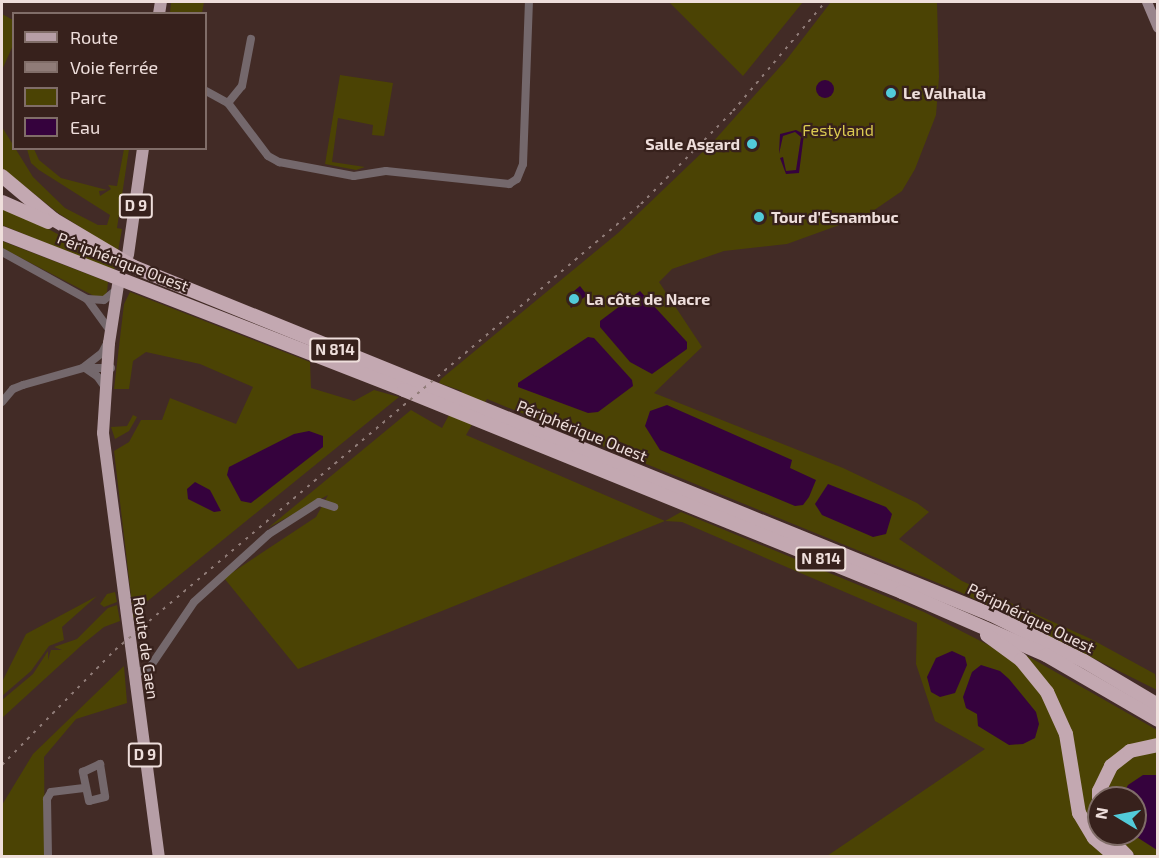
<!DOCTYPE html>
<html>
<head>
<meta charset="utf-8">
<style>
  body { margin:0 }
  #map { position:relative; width:1159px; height:858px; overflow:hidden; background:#422b26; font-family:"Exo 2",sans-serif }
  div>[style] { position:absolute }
  .green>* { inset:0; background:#4b4304 }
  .water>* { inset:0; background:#35023d }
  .round { border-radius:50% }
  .minor>* { height:8px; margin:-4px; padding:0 4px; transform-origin:4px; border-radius:4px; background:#74686c }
  .secondary>* { height:10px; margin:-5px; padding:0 5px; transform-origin:5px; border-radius:5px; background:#9a868d }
  .primary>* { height:12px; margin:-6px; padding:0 6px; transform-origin:6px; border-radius:6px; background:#b69ea6 }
  .trunk>* { height:14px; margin:-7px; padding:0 7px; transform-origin:7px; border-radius:7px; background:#c3a8b1 }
  .rail>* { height:2px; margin-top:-1px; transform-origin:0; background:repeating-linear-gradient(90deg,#907c78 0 3px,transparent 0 9px) }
  .dots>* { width:16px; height:16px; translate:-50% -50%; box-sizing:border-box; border:3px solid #37211c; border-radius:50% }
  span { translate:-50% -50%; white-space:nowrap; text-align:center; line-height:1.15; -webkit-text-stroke:4.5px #37211c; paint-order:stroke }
  .shield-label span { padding:2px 4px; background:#37211c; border:2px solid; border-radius:4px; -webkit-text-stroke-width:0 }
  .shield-label { font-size:15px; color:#eededb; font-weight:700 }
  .poi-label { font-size:16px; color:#eededb; font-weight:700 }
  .left { translate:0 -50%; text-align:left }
  .right { translate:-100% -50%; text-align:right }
  .park-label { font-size:16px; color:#dbca51 }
  .street-label { font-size:16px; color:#eededb }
  .frame { position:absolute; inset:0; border:3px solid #eededb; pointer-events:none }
  .legend { position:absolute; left:12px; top:12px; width:195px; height:138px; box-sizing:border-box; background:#37211c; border:2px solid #806d68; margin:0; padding:8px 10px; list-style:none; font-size:18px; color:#eededb }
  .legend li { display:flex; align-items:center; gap:12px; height:30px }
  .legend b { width:30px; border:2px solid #806d68 }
  .north { position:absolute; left:1087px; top:786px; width:60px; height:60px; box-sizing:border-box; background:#37211c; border:2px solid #806d68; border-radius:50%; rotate:280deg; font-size:16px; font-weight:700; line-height:24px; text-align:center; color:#eededb }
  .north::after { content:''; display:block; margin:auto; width:21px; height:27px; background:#52cbd9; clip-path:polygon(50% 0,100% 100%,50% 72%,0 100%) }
</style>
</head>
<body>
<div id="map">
  <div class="green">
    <div style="clip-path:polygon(171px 2px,204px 2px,202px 13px,170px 13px)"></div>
    <div style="clip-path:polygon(669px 2px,803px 2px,743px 76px)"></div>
    <div style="clip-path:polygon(831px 2px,937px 2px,939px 77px,936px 115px,915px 169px,902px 191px,867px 215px,787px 244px,724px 251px,672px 269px,659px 282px,702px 347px,654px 393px,843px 468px,917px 503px,929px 512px,899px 539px,962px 581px,1091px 639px,1155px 674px,1157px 690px,960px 592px,487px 399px,466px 435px,665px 521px,681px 512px,924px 612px,1002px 652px,1036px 680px,1060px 724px,1069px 795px,1108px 856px,827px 856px,985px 749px,935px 721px,916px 664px,917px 623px,682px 522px,665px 521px,298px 669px,224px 578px,316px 517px,328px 495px,268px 528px,411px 410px,442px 428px,462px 391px,439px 383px,441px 379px,618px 233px,712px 143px,787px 59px)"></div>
    <div style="clip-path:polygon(2px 14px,13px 20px,14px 43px,2px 70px)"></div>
    <div style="clip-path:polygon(340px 75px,393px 83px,384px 136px,372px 135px,373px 125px,338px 118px,332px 162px,365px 167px,356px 170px,325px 164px)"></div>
    <div style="clip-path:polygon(2px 127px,33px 177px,65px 208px,98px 225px,107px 225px,110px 215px,39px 170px,31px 163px,27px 149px,34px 149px,39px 160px,61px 178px,107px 190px,99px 191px,100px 196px,111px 189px,108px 185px,117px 186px,124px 149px,129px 149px,117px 228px,122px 229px,118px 251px,58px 213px,2px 168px)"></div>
    <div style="clip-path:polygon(2px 204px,115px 265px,114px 271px,2px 225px)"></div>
    <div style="clip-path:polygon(2px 241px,108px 282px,107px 292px,102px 299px,96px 297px,2px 248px)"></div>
    <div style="clip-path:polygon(130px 292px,310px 362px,311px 388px,354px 401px,374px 390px,399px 397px,139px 608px,134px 621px,114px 451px,129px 442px,141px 420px,162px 420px,170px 398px,236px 424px,253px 387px,200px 364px,146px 352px,133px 361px,129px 389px,114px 389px,124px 304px)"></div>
    <div style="clip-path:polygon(133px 415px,137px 417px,129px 431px,115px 439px,111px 427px,127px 426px)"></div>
    <div style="clip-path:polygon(115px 592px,117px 602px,104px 607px,100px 604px,107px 594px)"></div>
    <div style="clip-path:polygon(97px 596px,62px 627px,64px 640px,49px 646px,31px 671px,2px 696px,2px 682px,26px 634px)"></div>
    <div style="clip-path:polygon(117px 605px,120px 621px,104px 627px,83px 644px,2px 718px,2px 700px,33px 674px,48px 651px,48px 660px,51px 650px,62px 650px,54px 647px,77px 639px,108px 608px)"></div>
    <div style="clip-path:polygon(1024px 654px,1157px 730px,1157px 742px,1124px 750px,1095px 806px,1099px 834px,1107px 841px,1088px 826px,1073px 756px,1022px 657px)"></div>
    <div style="clip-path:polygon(124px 666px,127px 703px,76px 719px,44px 757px,45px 856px,2px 856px,2px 805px,33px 754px)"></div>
    <div style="clip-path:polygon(1157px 751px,1157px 856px,1136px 856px,1112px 834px,1135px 834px,1135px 798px,1103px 798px,1116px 766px,1143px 753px)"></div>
  </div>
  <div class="water">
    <div class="round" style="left:816px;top:80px;width:18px;height:18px"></div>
    <div style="clip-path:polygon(796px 130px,804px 134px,799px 173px,786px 174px,780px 158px,783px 157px,786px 171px,796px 170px,801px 137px,795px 132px,783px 136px,779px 154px,780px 134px)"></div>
    <div style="clip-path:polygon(580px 286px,587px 295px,571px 308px,567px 297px)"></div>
    <div style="clip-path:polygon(640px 291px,687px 342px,687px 349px,652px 374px,630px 362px,600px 327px,600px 321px)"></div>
    <div style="clip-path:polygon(588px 337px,594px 338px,632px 380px,633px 386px,598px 412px,588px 413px,518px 387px,518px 383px)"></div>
    <div style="clip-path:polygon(667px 405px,792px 460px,790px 468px,816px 480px,809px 497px,803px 505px,795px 506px,660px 450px,645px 426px,650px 411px)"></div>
    <div style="clip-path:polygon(309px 431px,323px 436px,323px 447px,251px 503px,241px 501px,227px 475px,229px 467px,294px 434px)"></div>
    <div style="clip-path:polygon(195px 482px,210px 490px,221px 511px,214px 512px,188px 499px,187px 489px)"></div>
    <div style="clip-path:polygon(828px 484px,886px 507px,892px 514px,886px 534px,873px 537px,822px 515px,815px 504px)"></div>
    <div style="clip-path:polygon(952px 651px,965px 657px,967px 665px,955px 693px,940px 697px,931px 692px,927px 677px,936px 658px)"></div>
    <div style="clip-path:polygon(981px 665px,1000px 671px,1009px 679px,1036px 712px,1039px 724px,1035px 738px,1023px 744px,1009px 745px,978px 726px,977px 714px,966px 708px,963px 697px,972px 672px)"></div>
    <div style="clip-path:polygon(1143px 775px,1157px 775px,1157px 850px,1132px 834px,1135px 798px,1121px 798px,1128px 785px)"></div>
  </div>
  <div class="minor">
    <div style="left:206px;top:91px;width:25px;rotate:29deg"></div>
    <div style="left:228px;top:103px;width:66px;rotate:53deg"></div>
    <div style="left:268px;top:156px;width:13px;rotate:29deg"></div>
    <div style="left:279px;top:162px;width:76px;rotate:10.6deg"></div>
    <div style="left:354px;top:176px;width:32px;rotate:-9deg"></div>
    <div style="left:386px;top:171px;width:124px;rotate:6deg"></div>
    <div style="left:509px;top:184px;width:9px;rotate:-32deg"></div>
    <div style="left:517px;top:179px;width:16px;rotate:-68deg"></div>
    <div style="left:523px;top:164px;width:162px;rotate:-87.9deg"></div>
    <div style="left:228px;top:103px;width:22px;rotate:-51deg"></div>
    <div style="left:242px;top:86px;width:48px;rotate:-79.2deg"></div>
    <div style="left:2px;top:252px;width:97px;rotate:28.9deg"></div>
    <div style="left:87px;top:299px;width:41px;rotate:54deg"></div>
    <div style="left:87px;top:299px;width:17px;rotate:3deg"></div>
    <div style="left:104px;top:300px;width:14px;rotate:-39deg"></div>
    <div style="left:84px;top:367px;width:23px;rotate:-38deg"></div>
    <div style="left:102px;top:353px;width:9px;rotate:-63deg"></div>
    <div style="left:85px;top:368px;width:14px;rotate:34deg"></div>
    <div style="left:97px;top:376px;width:14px;rotate:54deg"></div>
    <div style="left:2px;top:402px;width:17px;rotate:-50deg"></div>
    <div style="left:13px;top:389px;width:11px;rotate:-22deg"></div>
    <div style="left:23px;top:385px;width:62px;rotate:-15.8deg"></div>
    <div style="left:83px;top:368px;width:28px"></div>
    <div style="left:133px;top:675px;width:19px;rotate:-25deg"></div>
    <div style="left:150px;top:667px;width:78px;rotate:-55.9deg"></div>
    <div style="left:194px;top:602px;width:101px;rotate:-42.2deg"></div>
    <div style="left:269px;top:534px;width:59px;rotate:-32.6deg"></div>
    <div style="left:319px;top:502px;width:16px;rotate:18deg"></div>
    <div style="left:100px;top:764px;width:33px;rotate:81deg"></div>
    <div style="left:105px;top:797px;width:16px;rotate:166deg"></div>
    <div style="left:89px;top:801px;width:30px;rotate:-102deg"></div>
    <div style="left:83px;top:772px;width:19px;rotate:-25deg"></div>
    <div style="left:48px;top:856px;width:57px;rotate:-91deg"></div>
    <div style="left:47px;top:799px;width:8px;rotate:-60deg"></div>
    <div style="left:51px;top:792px;width:33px;rotate:-7deg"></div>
  </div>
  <div class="secondary">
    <div style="left:1147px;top:2px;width:28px;rotate:67deg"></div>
  </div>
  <div class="primary">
    <div style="left:159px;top:14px;width:12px;rotate:-81deg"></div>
    <div style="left:128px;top:255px;width:108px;rotate:-82deg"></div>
    <div style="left:118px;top:285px;width:59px;rotate:98.8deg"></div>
    <div style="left:109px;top:343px;width:90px;rotate:93.8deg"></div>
    <div style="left:103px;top:433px;width:427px;rotate:82.5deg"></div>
  </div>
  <div class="trunk">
    <div style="left:2px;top:176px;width:67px;rotate:40.1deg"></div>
    <div style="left:53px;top:219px;width:94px;rotate:30.7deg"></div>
    <div style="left:134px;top:267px;width:924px;rotate:22.07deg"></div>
    <div style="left:990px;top:614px;width:105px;rotate:26.6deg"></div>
    <div style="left:1084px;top:661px;width:86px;rotate:30.7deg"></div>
    <div style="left:2px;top:202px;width:50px;rotate:23.5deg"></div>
    <div style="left:2px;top:233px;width:432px;rotate:21.3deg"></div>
    <div style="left:404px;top:390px;width:537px;rotate:22.08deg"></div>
    <div style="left:902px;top:592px;width:157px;rotate:23.6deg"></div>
    <div style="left:1046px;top:655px;width:129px;rotate:30.1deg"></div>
    <div style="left:987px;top:635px;width:42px;rotate:36.3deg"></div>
    <div style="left:1021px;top:660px;width:41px;rotate:50.9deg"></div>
    <div style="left:1047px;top:692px;width:46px;rotate:65.7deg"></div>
    <div style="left:1066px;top:734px;width:80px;rotate:80.7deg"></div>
    <div style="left:1079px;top:813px;width:29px;rotate:59deg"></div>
    <div style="left:1094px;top:838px;width:28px;rotate:41deg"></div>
    <div style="left:1099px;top:818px;width:27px;rotate:-90deg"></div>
    <div style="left:1099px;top:791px;width:28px;rotate:-64deg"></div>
    <div style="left:1111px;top:766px;width:24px;rotate:-38deg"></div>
    <div style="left:1130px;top:751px;width:29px;rotate:-12deg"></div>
    <div style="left:1105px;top:834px;width:31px;rotate:45deg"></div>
  </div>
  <div class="rail">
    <div style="left:2px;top:765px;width:161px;rotate:-45.5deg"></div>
    <div style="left:115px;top:650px;width:690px;rotate:-40.29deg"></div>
    <div style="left:641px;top:204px;width:131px;rotate:-45.3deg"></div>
    <div style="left:733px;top:111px;width:143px;rotate:-49.8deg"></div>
  </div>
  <div class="dots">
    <div style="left:891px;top:93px;background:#52cbd9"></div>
    <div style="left:752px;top:144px;background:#52cbd9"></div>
    <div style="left:759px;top:217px;background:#52cbd9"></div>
    <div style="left:574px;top:299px;background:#52cbd9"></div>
  </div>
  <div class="shield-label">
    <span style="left:136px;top:206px">D 9</span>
    <span style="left:335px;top:350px">N 814</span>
    <span style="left:821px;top:559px">N 814</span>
    <span style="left:145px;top:755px">D 9</span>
  </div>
  <div class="poi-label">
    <span class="left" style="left:903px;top:93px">Le Valhalla</span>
    <span class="right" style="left:740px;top:144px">Salle Asgard</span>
    <span class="left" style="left:771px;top:217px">Tour d'Esnambuc</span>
    <span class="left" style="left:586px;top:299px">La côte de Nacre</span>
  </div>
  <div class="park-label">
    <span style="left:838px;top:130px">Festyland</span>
  </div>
  <div class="street-label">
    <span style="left:123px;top:262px;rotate:21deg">Périphérique Ouest</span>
    <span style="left:582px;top:431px;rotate:22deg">Périphérique Ouest</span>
    <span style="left:1031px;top:618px;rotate:26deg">Périphérique Ouest</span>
    <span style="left:146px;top:648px;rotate:82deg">Route de Caen</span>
  </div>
  <div class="frame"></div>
  <ul class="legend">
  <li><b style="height:8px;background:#b69ea6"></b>Route</li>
  <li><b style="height:8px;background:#907c78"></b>Voie ferrée</li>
  <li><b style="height:16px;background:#4b4304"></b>Parc</li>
  <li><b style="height:16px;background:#35023d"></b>Eau</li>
  </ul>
  <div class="north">N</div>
</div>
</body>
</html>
